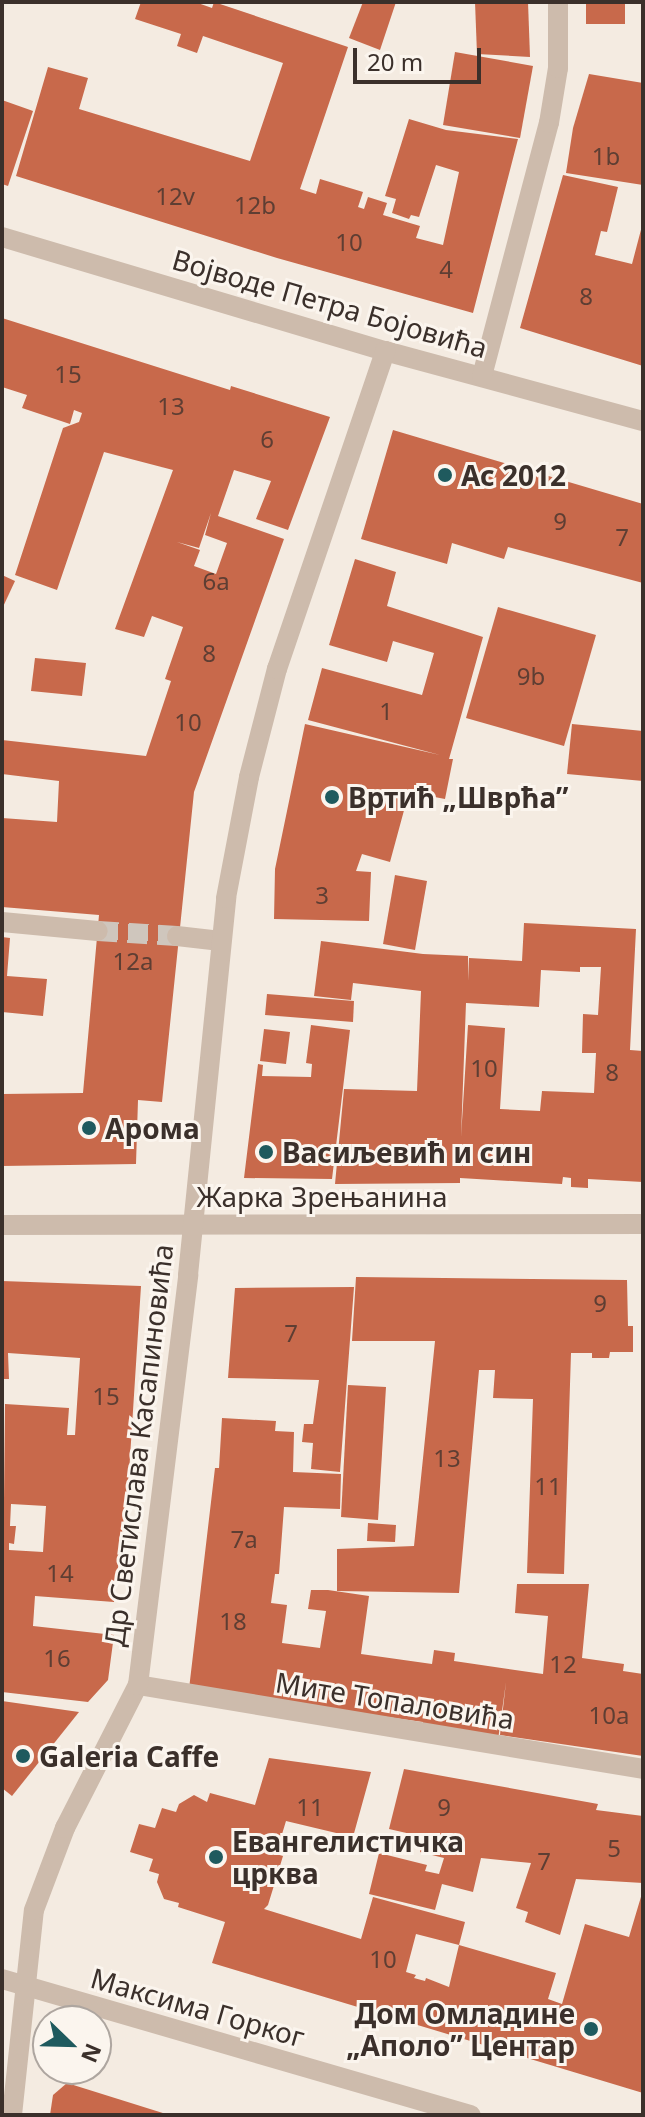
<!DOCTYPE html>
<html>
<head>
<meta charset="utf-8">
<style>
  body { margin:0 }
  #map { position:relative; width:645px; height:2117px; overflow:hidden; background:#f4ebe1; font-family:"Noto Sans",sans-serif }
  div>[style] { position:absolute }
  .building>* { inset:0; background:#c8694b }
  .minor-tunnel>* { height:20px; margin-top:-10px; transform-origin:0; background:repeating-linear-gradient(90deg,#cfc6bd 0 20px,transparent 0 30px) }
  .minor>* { height:20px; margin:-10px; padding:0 10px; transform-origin:10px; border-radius:10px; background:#cdbbac }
  .dots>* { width:22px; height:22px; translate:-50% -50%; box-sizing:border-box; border:4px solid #fbf5ee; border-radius:50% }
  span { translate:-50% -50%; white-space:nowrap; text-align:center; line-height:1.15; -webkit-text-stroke:6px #fbf5ee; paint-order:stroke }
  .number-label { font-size:24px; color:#5e3e33 }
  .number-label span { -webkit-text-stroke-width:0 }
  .street-label { font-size:28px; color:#3b302b }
  .poi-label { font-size:28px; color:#3b302b; font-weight:700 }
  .left { translate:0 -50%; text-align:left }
  .right { translate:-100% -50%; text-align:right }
  .frame { position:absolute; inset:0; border:4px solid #3b302b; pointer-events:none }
  .north { position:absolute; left:32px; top:2005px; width:80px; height:80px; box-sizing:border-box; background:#fbf5ee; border:2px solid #aea6a0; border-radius:50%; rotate:113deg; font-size:22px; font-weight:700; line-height:32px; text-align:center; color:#3b302b }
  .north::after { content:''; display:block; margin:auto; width:28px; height:36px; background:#1f5a5e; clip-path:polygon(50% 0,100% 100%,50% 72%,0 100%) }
  .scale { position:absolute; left:353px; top:48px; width:128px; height:36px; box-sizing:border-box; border:4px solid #3b302b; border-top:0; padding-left:10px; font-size:24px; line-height:28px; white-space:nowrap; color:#3b302b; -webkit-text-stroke:6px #fbf5ee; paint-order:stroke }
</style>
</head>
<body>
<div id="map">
  <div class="building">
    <div style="clip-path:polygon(141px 2px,195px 2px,212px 8px,214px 2px,348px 47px,300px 189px,316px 194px,320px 179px,363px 192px,358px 207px,364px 209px,368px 197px,387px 203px,383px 215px,420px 226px,416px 238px,443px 245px,459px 172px,436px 165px,419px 217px,411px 215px,409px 219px,392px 213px,396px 199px,385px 196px,409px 119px,446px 130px,518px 139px,473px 313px,277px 258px,16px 176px,48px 67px,88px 78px,79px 109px,250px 161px,283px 63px,203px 36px,197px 53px,177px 46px,181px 34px,135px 19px)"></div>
    <div style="clip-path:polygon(363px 2px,396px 2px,380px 50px,349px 38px)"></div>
    <div style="clip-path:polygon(475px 2px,528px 2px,530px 57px,477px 54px)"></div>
    <div style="clip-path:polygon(586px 2px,625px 2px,625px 24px,586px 24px)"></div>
    <div style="clip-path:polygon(455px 52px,533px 66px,520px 138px,443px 125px)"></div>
    <div style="clip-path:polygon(589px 74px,643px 83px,643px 185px,566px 173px,573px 128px)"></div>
    <div style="clip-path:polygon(2px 100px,33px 111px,8px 186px,2px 184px)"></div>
    <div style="clip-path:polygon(563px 175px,618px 187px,607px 232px,601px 231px,595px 255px,632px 264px,643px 222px,643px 366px,520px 328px)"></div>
    <div style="clip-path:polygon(evenodd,2px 318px,230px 390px,231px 386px,330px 417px,288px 530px,256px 519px,271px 481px,234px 470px,218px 516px,284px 539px,194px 792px,162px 1102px,138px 1100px,136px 1164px,2px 1166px,2px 1094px,83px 1093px,99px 915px,2px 907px,2px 818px,57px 822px,59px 781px,2px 774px,2px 740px,146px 756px,171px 681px,165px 679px,183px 627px,152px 616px,144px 637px,115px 629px,173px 470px,104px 452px,57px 590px,15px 575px,63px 428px,79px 422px,82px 413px,74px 410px,70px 424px,22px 408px,27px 395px,2px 387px,2px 318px,211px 513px,205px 535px,227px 543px,216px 574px,194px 566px,200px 550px,177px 542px,199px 548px,211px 513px)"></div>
    <div style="clip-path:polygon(393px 430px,643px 504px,643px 583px,508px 547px,504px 559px,452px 543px,447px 564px,361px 539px)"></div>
    <div style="clip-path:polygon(355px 559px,396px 572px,387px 606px,483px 637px,449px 759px,453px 759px,445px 799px,409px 792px,390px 862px,362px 854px,356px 871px,371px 872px,369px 921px,274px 919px,275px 869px,305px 724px,440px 755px,308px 720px,322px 668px,422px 695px,434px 653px,393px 641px,387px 662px,329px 645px)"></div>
    <div style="clip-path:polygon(2px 575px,15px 581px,2px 609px)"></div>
    <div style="clip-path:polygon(498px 607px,596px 635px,564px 746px,466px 718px)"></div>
    <div style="clip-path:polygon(35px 658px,86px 663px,82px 696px,31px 691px)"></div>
    <div style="clip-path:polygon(572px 724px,643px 731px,643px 781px,567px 774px)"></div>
    <div style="clip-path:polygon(395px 875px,427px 881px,415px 950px,383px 944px)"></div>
    <div style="clip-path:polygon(evenodd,524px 923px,636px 929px,630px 1050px,643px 1051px,643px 1182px,588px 1179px,588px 1188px,571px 1187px,571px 1178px,563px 1177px,562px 1184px,460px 1178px,460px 1183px,335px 1184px,344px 1089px,417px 1091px,421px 991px,353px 983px,351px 1000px,314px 996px,321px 941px,423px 954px,468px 956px,468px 981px,469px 958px,522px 961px,524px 923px,580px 967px,601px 967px,598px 1015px,583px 1014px,582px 1053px,596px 1053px,594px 1093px,542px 1091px,540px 1111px,500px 1109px,505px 1028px,468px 1025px,461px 1137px,466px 1003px,539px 1007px,541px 970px,580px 972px,580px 967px)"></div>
    <div style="clip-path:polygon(2px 937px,10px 938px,7px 976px,47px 979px,43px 1016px,2px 1012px)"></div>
    <div style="clip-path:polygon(267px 994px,354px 1001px,353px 1022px,265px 1015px)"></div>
    <div style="clip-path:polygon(311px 1025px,350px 1030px,332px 1179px,244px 1178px,258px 1064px,263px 1065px,262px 1076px,311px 1077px,312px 1064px,306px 1063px)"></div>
    <div style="clip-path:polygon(264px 1029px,290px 1032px,286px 1064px,260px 1061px)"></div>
    <div style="clip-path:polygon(356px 1277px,627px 1280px,628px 1326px,633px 1326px,633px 1352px,610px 1352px,609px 1358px,592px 1358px,592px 1353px,571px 1353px,564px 1574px,527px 1573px,533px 1399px,493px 1398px,495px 1370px,479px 1370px,459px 1593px,337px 1591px,337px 1549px,414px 1546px,435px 1341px,352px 1341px)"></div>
    <div style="clip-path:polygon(evenodd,2px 1281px,141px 1286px,129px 1473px,114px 1602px,35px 1596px,33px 1626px,114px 1635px,108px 1680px,88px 1702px,2px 1692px,5px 1404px,69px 1408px,67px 1435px,75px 1435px,80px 1358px,8px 1353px,9px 1379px,2px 1379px,2px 1281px,11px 1504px,46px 1506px,43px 1552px,9px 1550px,9px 1543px,14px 1544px,16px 1526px,10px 1526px,11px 1504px)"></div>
    <div style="clip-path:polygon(354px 1287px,340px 1472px,311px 1469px,313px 1443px,302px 1442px,304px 1424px,313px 1424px,319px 1380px,228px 1378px,235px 1288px)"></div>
    <div style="clip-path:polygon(348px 1385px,386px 1387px,378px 1520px,341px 1517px)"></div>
    <div style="clip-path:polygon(222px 1418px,276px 1421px,275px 1431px,294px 1432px,293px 1472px,341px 1474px,340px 1509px,284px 1507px,279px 1574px,275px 1574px,271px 1603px,287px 1605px,282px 1643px,320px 1648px,326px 1611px,308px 1609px,311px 1590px,328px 1590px,369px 1596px,361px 1654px,432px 1664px,434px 1650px,455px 1653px,454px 1661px,543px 1674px,548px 1616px,515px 1613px,517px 1584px,589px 1584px,582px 1658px,624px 1664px,623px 1671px,643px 1674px,643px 1756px,500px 1735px,506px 1682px,498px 1740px,422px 1728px,423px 1722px,189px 1689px,215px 1468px,219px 1468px)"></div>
    <div style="clip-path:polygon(368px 1523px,396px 1525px,395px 1542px,367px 1541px)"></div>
    <div style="clip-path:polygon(2px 1701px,79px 1712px,12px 1796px,2px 1788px)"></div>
    <div style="clip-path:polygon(269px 1758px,371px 1772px,353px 1837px,286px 1821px,276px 1854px,283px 1856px,268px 1905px,264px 1909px,361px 1939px,373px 1897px,465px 1922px,459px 1945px,416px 1934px,406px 1972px,416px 1975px,414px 1978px,425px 1981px,426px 1978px,449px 1987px,459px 1945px,556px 1973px,548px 1999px,562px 2004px,585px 1924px,629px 1937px,643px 1890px,643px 2093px,212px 1963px,225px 1922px,178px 1907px,179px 1903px,164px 1899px,157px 1882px,159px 1874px,149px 1871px,153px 1859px,130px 1852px,139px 1824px,155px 1828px,162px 1808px,176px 1812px,179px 1804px,194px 1795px,207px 1802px,210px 1793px,255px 1805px)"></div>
    <div style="clip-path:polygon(404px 1769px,598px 1804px,596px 1810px,643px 1816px,643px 1883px,576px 1879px,560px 1935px,525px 1922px,528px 1912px,516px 1908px,531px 1863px,481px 1858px,473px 1892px,442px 1884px,435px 1910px,369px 1894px,379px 1853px,427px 1865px,425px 1871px,439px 1874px,444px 1858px,420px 1852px,424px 1837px,389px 1829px)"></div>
    <div style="clip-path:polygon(67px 2083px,166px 2114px,166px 2115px,50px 2115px,53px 2095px)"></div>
  </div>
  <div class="minor-tunnel">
    <div style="left:98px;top:931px;width:79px;rotate:3.6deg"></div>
  </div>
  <div class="minor">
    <div style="left:2px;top:237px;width:400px;rotate:16.6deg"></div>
    <div style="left:385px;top:351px;width:267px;rotate:15.2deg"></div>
    <div style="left:482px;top:376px;width:262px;rotate:-75.2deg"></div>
    <div style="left:549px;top:123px;width:56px;rotate:-80.7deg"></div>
    <div style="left:558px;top:68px;width:66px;rotate:-90deg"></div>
    <div style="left:2px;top:922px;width:96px;rotate:5.4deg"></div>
    <div style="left:177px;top:936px;width:44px;rotate:6.5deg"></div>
    <div style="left:2px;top:1225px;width:641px;rotate:-0.09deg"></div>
    <div style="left:138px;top:1685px;width:512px;rotate:9.44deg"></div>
    <div style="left:2px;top:1979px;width:488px;rotate:16.2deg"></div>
    <div style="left:12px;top:2115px;width:206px;rotate:-83.9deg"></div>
    <div style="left:34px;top:1910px;width:88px;rotate:-69.3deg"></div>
    <div style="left:65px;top:1828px;width:161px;rotate:-63deg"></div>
    <div style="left:138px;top:1685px;width:413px;rotate:-83deg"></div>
    <div style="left:188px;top:1275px;width:379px;rotate:-84.2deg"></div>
    <div style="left:226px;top:898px;width:123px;rotate:-79.2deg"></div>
    <div style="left:249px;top:777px;width:112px;rotate:-75.5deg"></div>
    <div style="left:277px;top:669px;width:336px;rotate:-71.2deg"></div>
  </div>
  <div class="dots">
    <div style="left:445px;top:475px;background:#1f5a5e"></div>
    <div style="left:332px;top:797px;background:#1f5a5e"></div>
    <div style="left:89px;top:1128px;background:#1f5a5e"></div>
    <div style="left:266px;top:1152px;background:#1f5a5e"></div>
    <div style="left:23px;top:1756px;background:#1f5a5e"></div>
    <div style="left:216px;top:1857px;background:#1f5a5e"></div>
    <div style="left:591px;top:2029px;background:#1f5a5e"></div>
  </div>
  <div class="number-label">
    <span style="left:606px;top:156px">1b</span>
    <span style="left:175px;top:196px">12v</span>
    <span style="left:255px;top:205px">12b</span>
    <span style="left:349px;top:242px">10</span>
    <span style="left:446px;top:269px">4</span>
    <span style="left:586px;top:296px">8</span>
    <span style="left:68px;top:374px">15</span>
    <span style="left:171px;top:406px">13</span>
    <span style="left:267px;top:439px">6</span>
    <span style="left:560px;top:521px">9</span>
    <span style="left:622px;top:537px">7</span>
    <span style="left:216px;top:581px">6a</span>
    <span style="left:209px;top:653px">8</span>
    <span style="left:531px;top:676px">9b</span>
    <span style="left:386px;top:711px">1</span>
    <span style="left:188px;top:722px">10</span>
    <span style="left:322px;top:895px">3</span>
    <span style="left:133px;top:961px">12a</span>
    <span style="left:484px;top:1068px">10</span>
    <span style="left:612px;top:1072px">8</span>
    <span style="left:600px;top:1303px">9</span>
    <span style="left:291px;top:1333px">7</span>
    <span style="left:106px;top:1396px">15</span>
    <span style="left:447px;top:1458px">13</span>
    <span style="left:548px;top:1486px">11</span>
    <span style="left:244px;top:1539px">7a</span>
    <span style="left:60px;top:1573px">14</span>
    <span style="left:233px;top:1621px">18</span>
    <span style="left:57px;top:1658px">16</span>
    <span style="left:563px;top:1664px">12</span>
    <span style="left:609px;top:1715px">10a</span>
    <span style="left:310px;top:1807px">11</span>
    <span style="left:444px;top:1807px">9</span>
    <span style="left:614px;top:1848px">5</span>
    <span style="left:544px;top:1861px">7</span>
    <span style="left:383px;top:1959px">10</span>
  </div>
  <div class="street-label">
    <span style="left:330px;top:303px;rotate:16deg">Војводе Петра Бојовића</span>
    <span style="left:322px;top:1196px">Жарка Зрењанина</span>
    <span style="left:138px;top:1445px;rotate:-83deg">Др Светислава Касапиновића</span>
    <span style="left:395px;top:1700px;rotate:9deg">Мите Топаловића</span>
    <span style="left:198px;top:2007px;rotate:16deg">Максима Горког</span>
  </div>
  <div class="poi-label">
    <span class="left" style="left:461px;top:475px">Ас 2012</span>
    <span class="left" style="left:348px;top:797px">Вртић „Шврћа”</span>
    <span class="left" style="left:105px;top:1128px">Арома</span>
    <span class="left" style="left:282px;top:1152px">Васиљевић и син</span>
    <span class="left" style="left:39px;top:1756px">Galeria Caffe</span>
    <span class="left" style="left:232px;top:1857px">Евангелистичка<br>црква</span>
    <span class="right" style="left:575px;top:2029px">Дом Омладине<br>„Аполо” Центар</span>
  </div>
  <div class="frame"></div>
  <div class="north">N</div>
  <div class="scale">20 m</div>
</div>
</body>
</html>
